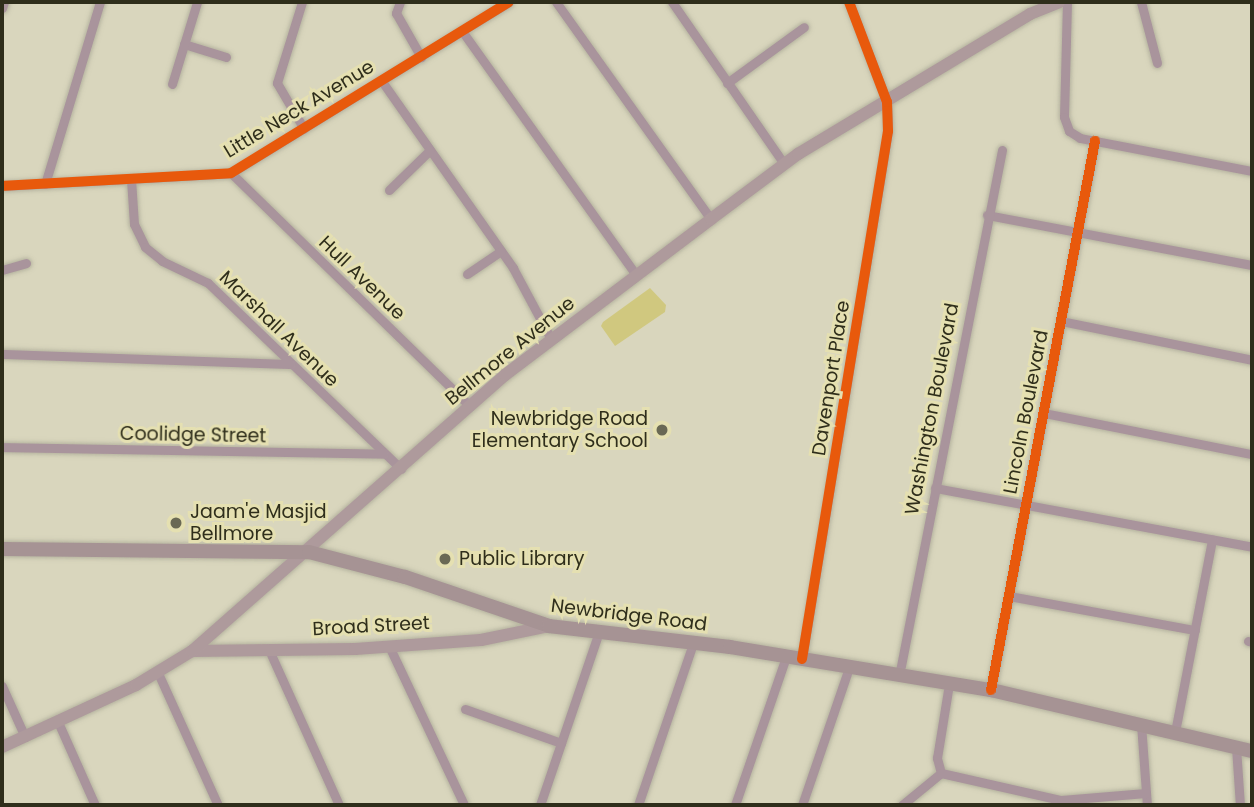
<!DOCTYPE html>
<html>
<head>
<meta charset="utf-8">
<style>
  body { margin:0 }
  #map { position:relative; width:1254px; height:807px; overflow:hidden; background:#d9d6bd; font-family:Poppins,sans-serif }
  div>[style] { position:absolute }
  .green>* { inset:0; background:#d0c87f }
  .roads { filter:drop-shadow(0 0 2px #b5b39f) drop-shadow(0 0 2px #b5b39f) }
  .street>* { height:9px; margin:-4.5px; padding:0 4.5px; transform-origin:4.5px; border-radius:4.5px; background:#a9949c }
  .secondary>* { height:12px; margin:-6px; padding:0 6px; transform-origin:6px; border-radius:6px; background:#ae9a9c }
  .primary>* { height:14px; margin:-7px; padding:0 7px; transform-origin:7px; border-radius:7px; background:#a69394 }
  .cycleway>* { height:10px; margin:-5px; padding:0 5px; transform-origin:5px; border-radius:5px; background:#e8590c }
  .dots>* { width:19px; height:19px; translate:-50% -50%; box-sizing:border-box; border:4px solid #e5e0b1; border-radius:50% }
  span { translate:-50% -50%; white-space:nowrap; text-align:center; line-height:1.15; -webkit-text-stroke:6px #e5e0b1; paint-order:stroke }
  .street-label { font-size:19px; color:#2f2e1b }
  .poi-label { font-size:19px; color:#2f2e1b }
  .right { translate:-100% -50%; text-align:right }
  .left { translate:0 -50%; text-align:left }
  .frame { position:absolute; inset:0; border:4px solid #2f2e1b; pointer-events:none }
</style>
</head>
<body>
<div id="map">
  <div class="green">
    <div style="clip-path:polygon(650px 288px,666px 305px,665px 312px,615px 346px,601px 326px,603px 322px)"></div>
  </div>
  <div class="roads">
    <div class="street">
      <div style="left:302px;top:2px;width:85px;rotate:107.2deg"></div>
      <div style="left:277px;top:83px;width:53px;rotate:59.6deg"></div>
      <div style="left:400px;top:2px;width:12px;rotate:110deg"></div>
      <div style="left:396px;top:13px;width:51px;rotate:60.4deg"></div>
      <div style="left:556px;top:2px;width:267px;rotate:54.5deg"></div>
      <div style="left:672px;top:2px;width:197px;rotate:55.3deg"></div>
      <div style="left:1067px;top:2px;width:115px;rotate:91.5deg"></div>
      <div style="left:1064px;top:117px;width:15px;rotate:70deg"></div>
      <div style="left:1069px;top:131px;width:13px;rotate:32deg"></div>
      <div style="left:1080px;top:138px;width:175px;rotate:10.9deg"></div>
      <div style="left:1141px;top:2px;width:63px;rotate:75.3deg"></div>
      <div style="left:2px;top:8px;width:6px;rotate:-72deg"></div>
      <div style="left:462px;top:31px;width:300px;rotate:54.5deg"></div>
      <div style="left:184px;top:44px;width:44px;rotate:17.2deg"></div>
      <div style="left:381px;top:80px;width:230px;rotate:54.9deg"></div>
      <div style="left:513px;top:268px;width:81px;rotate:61.8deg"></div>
      <div style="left:727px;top:83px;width:95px;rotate:-36deg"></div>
      <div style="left:172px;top:84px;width:86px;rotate:-73deg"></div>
      <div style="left:231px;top:173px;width:334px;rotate:44.3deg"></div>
      <div style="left:131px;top:179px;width:45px;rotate:86.2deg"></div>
      <div style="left:134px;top:224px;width:25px;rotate:64deg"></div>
      <div style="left:145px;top:247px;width:22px;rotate:39deg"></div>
      <div style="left:162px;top:261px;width:51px;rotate:25.6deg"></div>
      <div style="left:208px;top:283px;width:268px;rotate:43.9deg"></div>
      <div style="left:45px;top:184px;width:190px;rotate:-73.2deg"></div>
      <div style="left:2px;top:186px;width:229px;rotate:-3.2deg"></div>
      <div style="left:231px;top:173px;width:326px;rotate:-31.6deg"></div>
      <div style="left:389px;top:190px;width:57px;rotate:-44.3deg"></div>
      <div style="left:987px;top:215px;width:270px;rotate:10.7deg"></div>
      <div style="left:2px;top:270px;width:25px;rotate:-16deg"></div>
      <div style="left:467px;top:274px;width:41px;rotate:-34.1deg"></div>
      <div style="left:1061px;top:321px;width:195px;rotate:11.5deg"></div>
      <div style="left:2px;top:354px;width:289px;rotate:2deg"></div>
      <div style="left:1044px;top:413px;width:212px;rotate:11.2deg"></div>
      <div style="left:2px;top:447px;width:382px;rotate:1deg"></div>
      <div style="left:935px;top:488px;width:322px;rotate:10.5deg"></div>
      <div style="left:1009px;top:596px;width:189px;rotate:10.4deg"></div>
      <div style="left:1248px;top:641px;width:4px;rotate:14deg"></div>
      <div style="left:389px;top:646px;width:176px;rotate:64.7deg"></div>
      <div style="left:269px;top:650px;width:170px;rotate:65.7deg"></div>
      <div style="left:802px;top:659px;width:535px;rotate:-80.75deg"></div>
      <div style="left:888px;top:131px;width:29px;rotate:-92deg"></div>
      <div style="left:887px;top:102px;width:107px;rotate:-110.8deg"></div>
      <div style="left:158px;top:673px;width:145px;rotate:65.6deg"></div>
      <div style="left:899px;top:676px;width:536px;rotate:-78.92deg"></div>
      <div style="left:2px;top:686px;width:56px;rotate:65.7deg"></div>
      <div style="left:991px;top:690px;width:559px;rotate:-79.27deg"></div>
      <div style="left:465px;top:709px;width:102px;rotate:19.5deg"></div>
      <div style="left:58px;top:722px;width:91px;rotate:66deg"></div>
      <div style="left:1141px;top:724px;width:81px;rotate:85.8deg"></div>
      <div style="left:1175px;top:732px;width:196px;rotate:-79.1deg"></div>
      <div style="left:1236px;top:747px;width:58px;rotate:86.1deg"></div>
      <div style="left:941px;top:773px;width:16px;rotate:-105deg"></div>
      <div style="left:937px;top:758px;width:75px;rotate:-80.8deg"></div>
      <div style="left:540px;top:805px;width:183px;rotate:-71.2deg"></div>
      <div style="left:638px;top:805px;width:171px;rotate:-71.2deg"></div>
      <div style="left:735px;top:805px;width:157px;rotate:-71deg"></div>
      <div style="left:802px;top:805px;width:145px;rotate:-71.1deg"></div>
      <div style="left:902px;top:805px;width:50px;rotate:-39.4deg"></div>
      <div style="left:941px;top:773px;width:123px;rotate:12.7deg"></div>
      <div style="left:1061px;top:800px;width:85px;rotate:-4.7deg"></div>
    </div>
    <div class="secondary">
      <div style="left:192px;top:651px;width:163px;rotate:-0.7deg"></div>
      <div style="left:355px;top:649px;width:126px;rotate:-4.1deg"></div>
      <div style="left:481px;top:640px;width:69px;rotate:-11.6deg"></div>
      <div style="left:2px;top:747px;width:148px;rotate:-24.8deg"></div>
      <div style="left:136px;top:685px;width:66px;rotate:-31.3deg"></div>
      <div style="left:192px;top:651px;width:417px;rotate:-41.4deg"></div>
      <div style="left:505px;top:375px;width:258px;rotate:-37.1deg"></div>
      <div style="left:711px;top:219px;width:109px;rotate:-36.8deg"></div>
      <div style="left:798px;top:154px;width:271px;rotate:-31.1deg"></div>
      <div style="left:1030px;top:14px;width:31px;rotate:-22deg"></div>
    </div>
    <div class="primary">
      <div style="left:2px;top:549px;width:307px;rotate:0.6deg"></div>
      <div style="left:309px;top:552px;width:99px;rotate:14.6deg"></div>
      <div style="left:405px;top:577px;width:152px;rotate:18.8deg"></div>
      <div style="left:549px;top:626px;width:182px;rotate:6.6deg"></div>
      <div style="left:730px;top:647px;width:265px;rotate:9.4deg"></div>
      <div style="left:991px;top:690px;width:268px;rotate:13.2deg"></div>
    </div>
  </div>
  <div class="cycleway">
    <div style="left:2px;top:186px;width:229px;rotate:-3.2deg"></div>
    <div style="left:231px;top:173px;width:326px;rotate:-31.6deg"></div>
    <div style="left:802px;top:659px;width:535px;rotate:-80.75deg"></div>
    <div style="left:888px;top:131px;width:29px;rotate:-92deg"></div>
    <div style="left:887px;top:102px;width:107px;rotate:-110.8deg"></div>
    <div style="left:991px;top:690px;width:559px;rotate:-79.27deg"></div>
  </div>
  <div class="dots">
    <div style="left:662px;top:430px;background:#6a6954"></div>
    <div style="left:176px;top:523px;background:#6a6954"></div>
    <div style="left:445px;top:559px;background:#6a6954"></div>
  </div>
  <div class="street-label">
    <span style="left:299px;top:109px;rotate:-31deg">Little Neck Avenue</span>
    <span style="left:362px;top:278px;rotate:44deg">Hull Avenue</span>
    <span style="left:279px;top:329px;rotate:44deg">Marshall Avenue</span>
    <span style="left:510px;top:351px;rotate:-39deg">Bellmore Avenue</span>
    <span style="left:831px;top:378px;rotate:-81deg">Davenport Place</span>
    <span style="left:932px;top:409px;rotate:-79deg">Washington Boulevard</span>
    <span style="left:1026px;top:412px;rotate:-79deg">Lincoln Boulevard</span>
    <span style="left:193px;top:435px;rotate:1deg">Coolidge Street</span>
    <span style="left:629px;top:615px;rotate:7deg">Newbridge Road</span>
    <span style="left:371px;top:626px;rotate:-3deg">Broad Street</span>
  </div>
  <div class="poi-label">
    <span class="right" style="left:648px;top:430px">Newbridge Road<br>Elementary School</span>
    <span class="left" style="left:190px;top:523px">Jaam'e Masjid<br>Bellmore</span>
    <span class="left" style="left:459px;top:559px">Public Library</span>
  </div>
  <div class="frame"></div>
</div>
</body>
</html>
